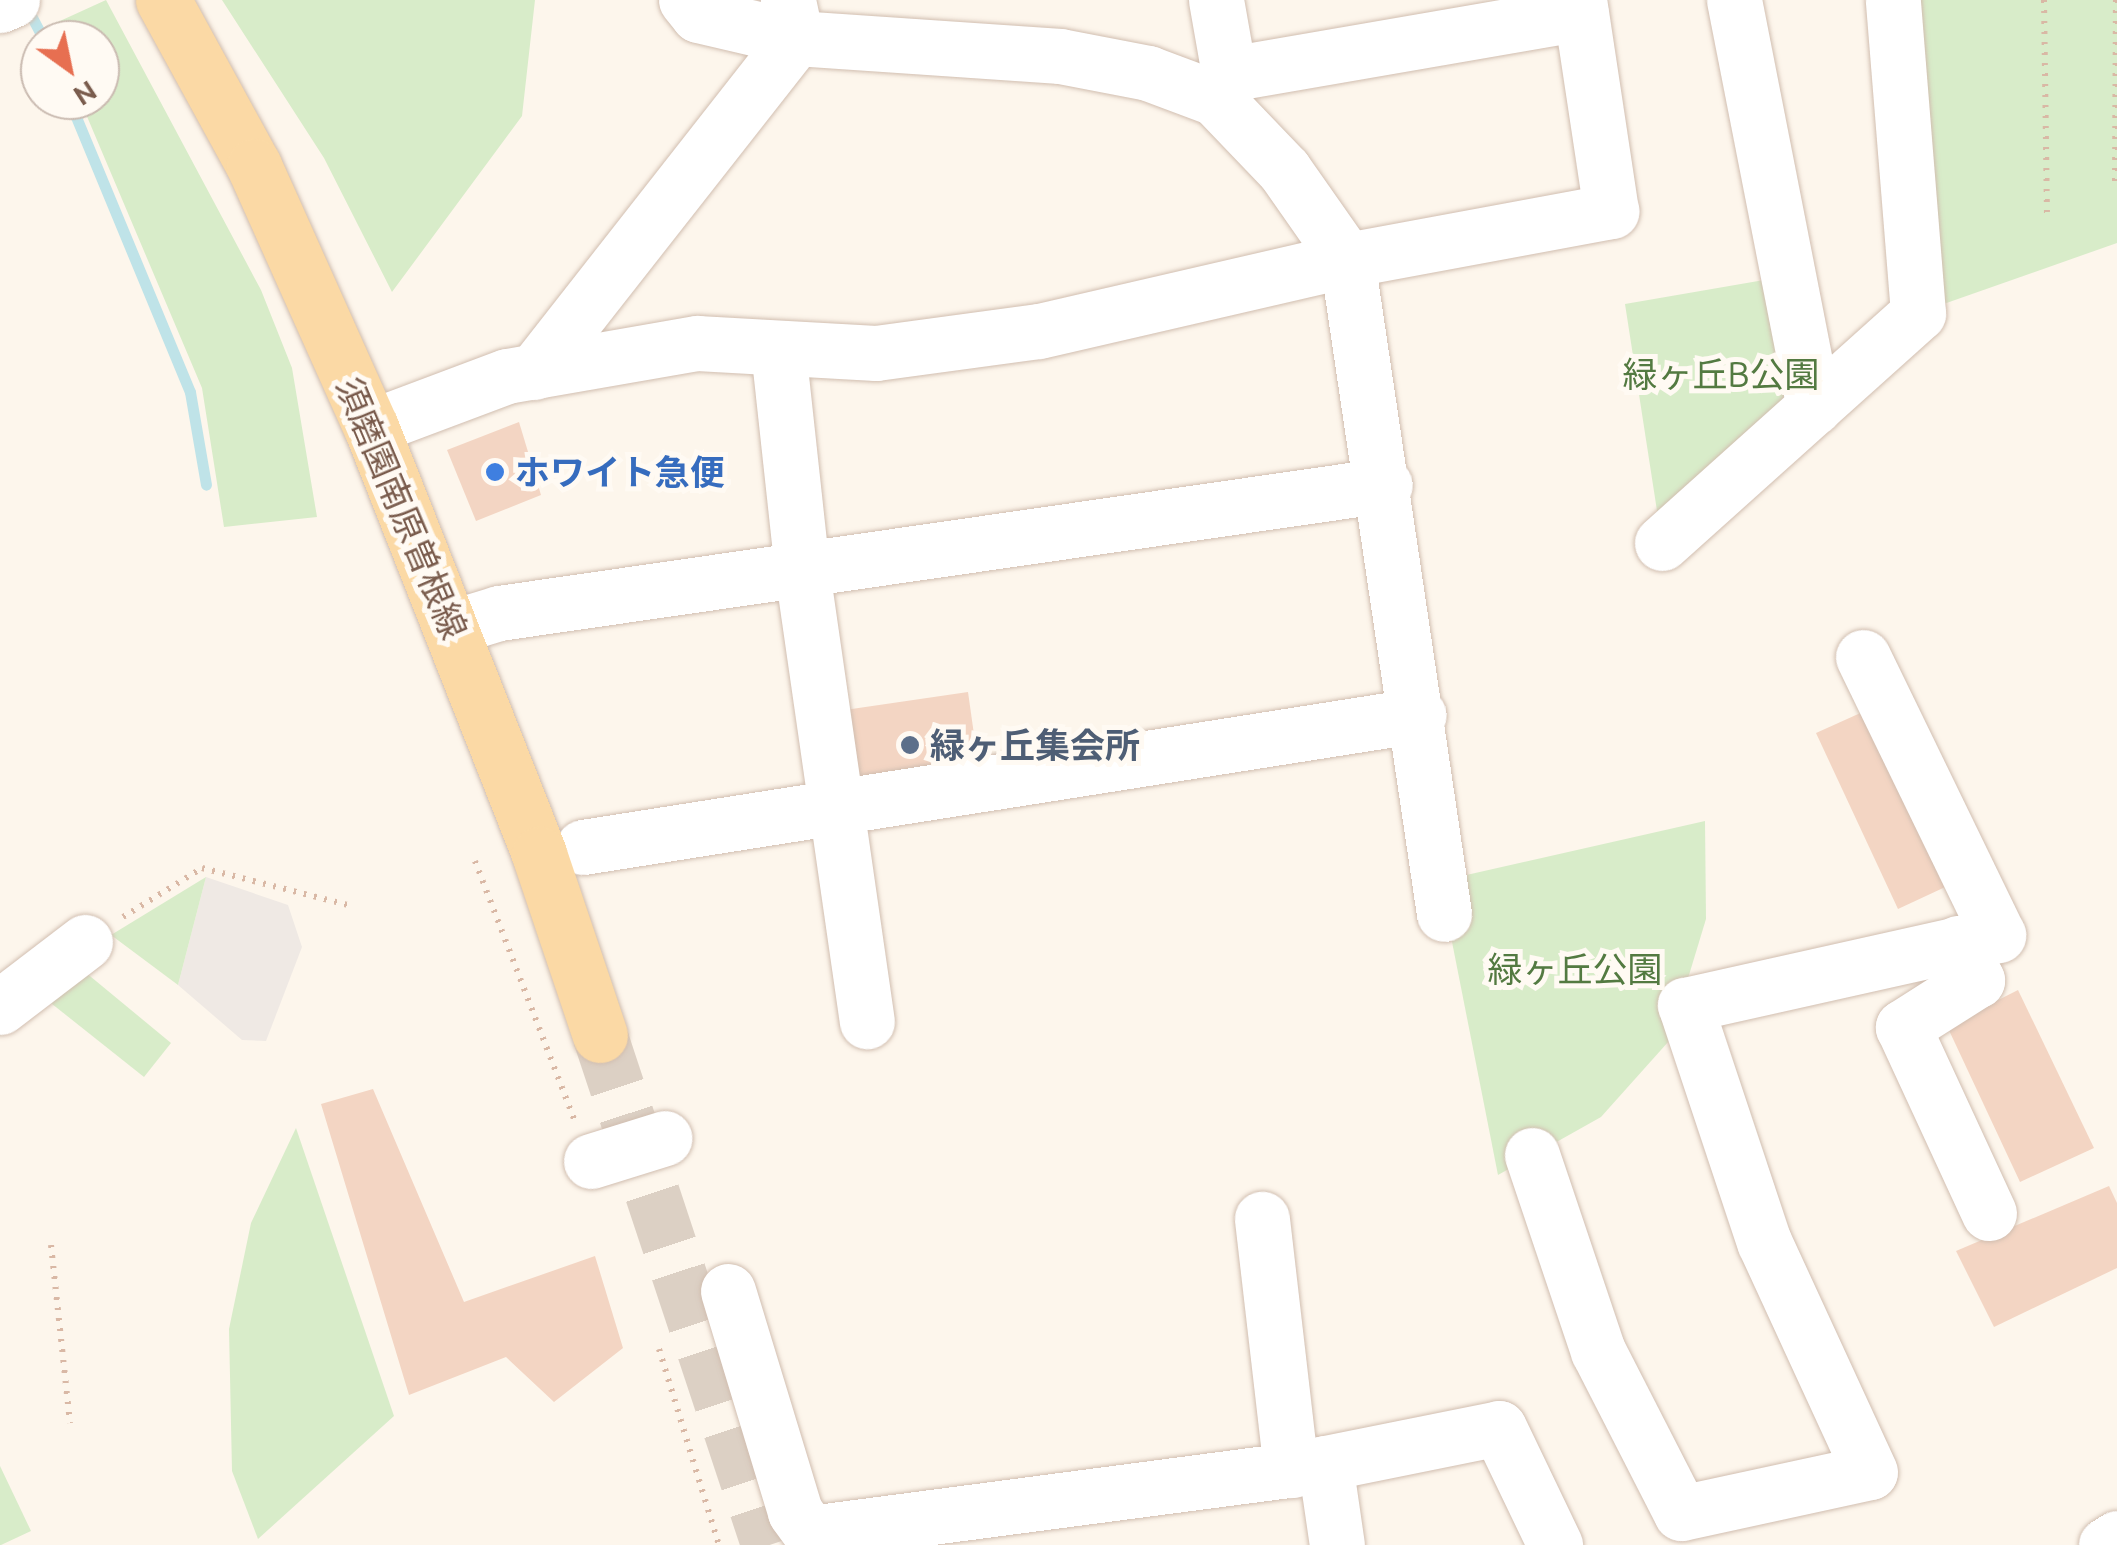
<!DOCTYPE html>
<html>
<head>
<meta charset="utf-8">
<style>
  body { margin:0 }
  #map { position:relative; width:2117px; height:1545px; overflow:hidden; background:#fdf6ec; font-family:Ubuntu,"Noto Sans JP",sans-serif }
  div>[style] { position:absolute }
  .industrial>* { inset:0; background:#efe9e4 }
  .green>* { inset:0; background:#d8ecc9 }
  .stream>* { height:11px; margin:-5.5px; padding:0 5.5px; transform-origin:5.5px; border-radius:5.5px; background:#bfe3e8 }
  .building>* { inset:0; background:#f3d5c3 }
  .major-tunnel>* { height:55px; margin-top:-27.5px; transform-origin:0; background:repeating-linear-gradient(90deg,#dcd0c4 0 55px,transparent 0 83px) }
  .path>* { height:6px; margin-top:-3px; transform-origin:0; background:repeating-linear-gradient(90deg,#d9b8a5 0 2.5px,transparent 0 10.5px) }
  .roads { filter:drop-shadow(0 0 2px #d1beb0) drop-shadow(0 0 2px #d1beb0) }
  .minor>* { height:55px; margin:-27.5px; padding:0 27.5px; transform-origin:27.5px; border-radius:27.5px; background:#fff }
  .major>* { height:55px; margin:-27.5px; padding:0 27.5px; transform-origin:27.5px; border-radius:27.5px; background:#fbd9a5 }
  .dots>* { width:28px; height:28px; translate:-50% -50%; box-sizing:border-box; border:5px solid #fffaf3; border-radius:50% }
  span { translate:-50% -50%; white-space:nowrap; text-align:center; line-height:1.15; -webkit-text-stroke:10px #fffaf3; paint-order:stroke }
  .park-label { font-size:35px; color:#537a41 }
  .shop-label { font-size:35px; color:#366cbe; font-weight:700 }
  .left { translate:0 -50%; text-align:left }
  .street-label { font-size:35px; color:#7a5c4d }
  .service-label { font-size:35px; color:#4e5e75; font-weight:700 }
  .north { position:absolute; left:20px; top:20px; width:100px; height:100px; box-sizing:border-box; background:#fffaf3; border:2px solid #cabbb1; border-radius:50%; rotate:147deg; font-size:28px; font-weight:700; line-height:40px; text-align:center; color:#7a5c4d }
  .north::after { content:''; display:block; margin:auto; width:35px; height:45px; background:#e76f51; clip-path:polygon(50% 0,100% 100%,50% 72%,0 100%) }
</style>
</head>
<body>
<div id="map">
  <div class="industrial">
    <div style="clip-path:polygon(206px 877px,288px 905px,302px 947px,266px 1041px,242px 1040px,178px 985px)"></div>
  </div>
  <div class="green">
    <div style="clip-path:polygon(106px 0,261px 290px,292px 368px,317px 517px,224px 527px,202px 388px,80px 100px,100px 100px,100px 40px,55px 40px,49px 26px)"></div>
    <div style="clip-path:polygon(222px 0,535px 0,522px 116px,392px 292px,324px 158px)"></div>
    <div style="clip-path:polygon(1893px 0,2117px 0,2117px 243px,1918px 313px)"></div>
    <div style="clip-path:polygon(1788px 276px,1814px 407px,1662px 543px,1625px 304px)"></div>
    <div style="clip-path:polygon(1705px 821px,1706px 919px,1669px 1041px,1601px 1117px,1498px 1175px,1440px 881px)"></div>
    <div style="clip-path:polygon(206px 877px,178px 985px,111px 935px)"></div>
    <div style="clip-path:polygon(79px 967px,171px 1043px,144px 1077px,42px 996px)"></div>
    <div style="clip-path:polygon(296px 1128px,394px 1416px,258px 1539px,232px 1471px,229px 1329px,251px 1223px)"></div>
    <div style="clip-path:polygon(0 1466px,31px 1531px,1px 1545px,0 1545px)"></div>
  </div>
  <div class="stream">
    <div style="left:25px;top:4px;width:41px;rotate:62.2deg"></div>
    <div style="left:69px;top:100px;width:316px;rotate:67.5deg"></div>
    <div style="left:190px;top:392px;width:94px;rotate:80.2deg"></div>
  </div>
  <div class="building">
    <div style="clip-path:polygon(519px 422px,541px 495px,476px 521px,447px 450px)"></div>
    <div style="clip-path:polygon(968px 692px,978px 763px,849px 784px,838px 711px)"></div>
    <div style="clip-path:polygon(1876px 706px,1956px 882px,1898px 909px,1816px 733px)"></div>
    <div style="clip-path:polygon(2018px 990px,2094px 1148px,2020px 1182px,1947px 1026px)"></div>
    <div style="clip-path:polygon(373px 1089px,464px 1302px,595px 1256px,623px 1348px,554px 1402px,506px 1357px,409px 1395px,321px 1104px)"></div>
    <div style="clip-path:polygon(2109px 1186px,2117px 1203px,2117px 1268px,1994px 1327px,1956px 1251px)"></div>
  </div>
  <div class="major-tunnel">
    <div style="left:600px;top:1035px;width:537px;rotate:71.67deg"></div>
  </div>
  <div class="path">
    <div style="left:2044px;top:0;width:218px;rotate:89.2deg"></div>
    <div style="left:2115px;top:181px;width:181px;rotate:-89.7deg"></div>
    <div style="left:475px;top:861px;width:279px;rotate:69deg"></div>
    <div style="left:123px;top:917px;width:93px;rotate:-31.8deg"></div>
    <div style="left:202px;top:868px;width:151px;rotate:14.2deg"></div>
    <div style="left:51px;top:1245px;width:179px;rotate:83.9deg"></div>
    <div style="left:659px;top:1349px;width:205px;rotate:73deg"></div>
  </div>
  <div class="roads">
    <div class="minor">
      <div style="left:686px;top:0;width:19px;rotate:51deg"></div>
      <div style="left:698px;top:15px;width:101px;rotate:13.2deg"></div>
      <div style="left:796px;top:38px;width:39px;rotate:-102deg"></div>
      <div style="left:1216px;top:0;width:75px;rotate:80deg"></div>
      <div style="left:1229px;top:74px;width:357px;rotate:-9.8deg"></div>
      <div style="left:1734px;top:0;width:415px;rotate:78.9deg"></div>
      <div style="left:0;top:5px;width:13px;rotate:-23deg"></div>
      <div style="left:778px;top:349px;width:223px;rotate:83.8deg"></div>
      <div style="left:802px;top:571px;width:455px;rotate:81.8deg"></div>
      <div style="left:534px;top:372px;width:424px;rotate:-51.9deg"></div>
      <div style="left:796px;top:38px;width:265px;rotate:3.9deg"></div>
      <div style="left:1060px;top:56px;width:90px;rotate:10.9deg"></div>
      <div style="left:1148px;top:73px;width:72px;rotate:20.5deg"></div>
      <div style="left:1215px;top:98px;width:100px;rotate:46.2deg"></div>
      <div style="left:1284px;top:170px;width:110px;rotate:55deg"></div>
      <div style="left:1347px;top:260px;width:661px;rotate:81.56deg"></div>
      <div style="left:371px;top:427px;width:145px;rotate:-20.6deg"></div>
      <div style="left:507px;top:376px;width:193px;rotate:-9.9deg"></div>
      <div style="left:697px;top:343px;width:179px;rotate:3.2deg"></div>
      <div style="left:876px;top:353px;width:164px;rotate:-7.7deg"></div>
      <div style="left:1039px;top:331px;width:316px;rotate:-13deg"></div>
      <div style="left:1347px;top:260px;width:269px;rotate:-10.5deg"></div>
      <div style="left:1611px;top:211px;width:213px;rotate:-98.6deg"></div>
      <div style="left:1662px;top:543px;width:344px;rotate:-41.9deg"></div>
      <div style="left:1918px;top:313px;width:314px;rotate:-94.6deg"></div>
      <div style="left:453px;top:627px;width:48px;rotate:-16.9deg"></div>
      <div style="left:499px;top:613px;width:895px;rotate:-8.22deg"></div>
      <div style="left:583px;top:847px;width:846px;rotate:-8.97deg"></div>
      <div style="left:1958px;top:943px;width:42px;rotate:62.8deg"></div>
      <div style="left:1977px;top:980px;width:88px;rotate:147.6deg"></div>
      <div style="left:1903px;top:1027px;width:205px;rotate:65.2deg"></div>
      <div style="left:0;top:1007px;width:107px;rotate:-37.4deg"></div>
      <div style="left:1532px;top:1155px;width:207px;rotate:71.4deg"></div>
      <div style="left:1598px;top:1351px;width:182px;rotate:62.9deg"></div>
      <div style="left:1681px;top:1513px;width:193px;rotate:-12.2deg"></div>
      <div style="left:1870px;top:1472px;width:253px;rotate:-114.7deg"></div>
      <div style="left:1764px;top:1242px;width:250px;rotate:-108.4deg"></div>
      <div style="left:1685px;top:1005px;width:321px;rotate:-12.6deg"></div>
      <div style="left:1998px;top:935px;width:309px;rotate:-115.9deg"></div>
      <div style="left:591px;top:1161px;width:77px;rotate:-17.3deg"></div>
      <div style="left:728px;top:1291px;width:231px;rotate:73.1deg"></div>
      <div style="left:795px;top:1512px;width:26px;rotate:54deg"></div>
      <div style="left:810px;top:1533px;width:485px;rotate:-7.5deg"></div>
      <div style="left:1291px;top:1470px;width:253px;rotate:-96.6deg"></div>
      <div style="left:1325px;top:1463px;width:83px;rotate:81.7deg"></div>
      <div style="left:1291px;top:1470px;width:212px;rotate:-11.4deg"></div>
      <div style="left:1499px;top:1428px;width:130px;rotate:64.4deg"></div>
      <div style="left:2106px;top:1545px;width:13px;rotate:-32deg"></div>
    </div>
    <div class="major">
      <div style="left:163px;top:0;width:189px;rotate:61.3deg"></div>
      <div style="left:254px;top:166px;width:286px;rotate:65.9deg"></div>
      <div style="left:371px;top:427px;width:459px;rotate:68.5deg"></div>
      <div style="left:539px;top:854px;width:191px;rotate:71.4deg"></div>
    </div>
  </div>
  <div class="dots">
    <div style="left:495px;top:472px;background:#3f7fe0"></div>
    <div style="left:910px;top:745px;background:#5c6f8a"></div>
  </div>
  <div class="park-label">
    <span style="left:1721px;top:374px">緑ヶ丘B公園</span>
    <span style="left:1575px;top:969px">緑ヶ丘公園</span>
  </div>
  <div class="shop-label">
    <span class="left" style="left:515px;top:472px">ホワイト急便</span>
  </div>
  <div class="street-label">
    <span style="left:402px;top:508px;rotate:67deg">須磨園南原曽根線</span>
  </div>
  <div class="service-label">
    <span class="left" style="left:930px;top:745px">緑ヶ丘集会所</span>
  </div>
  <div class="north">N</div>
</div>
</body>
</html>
